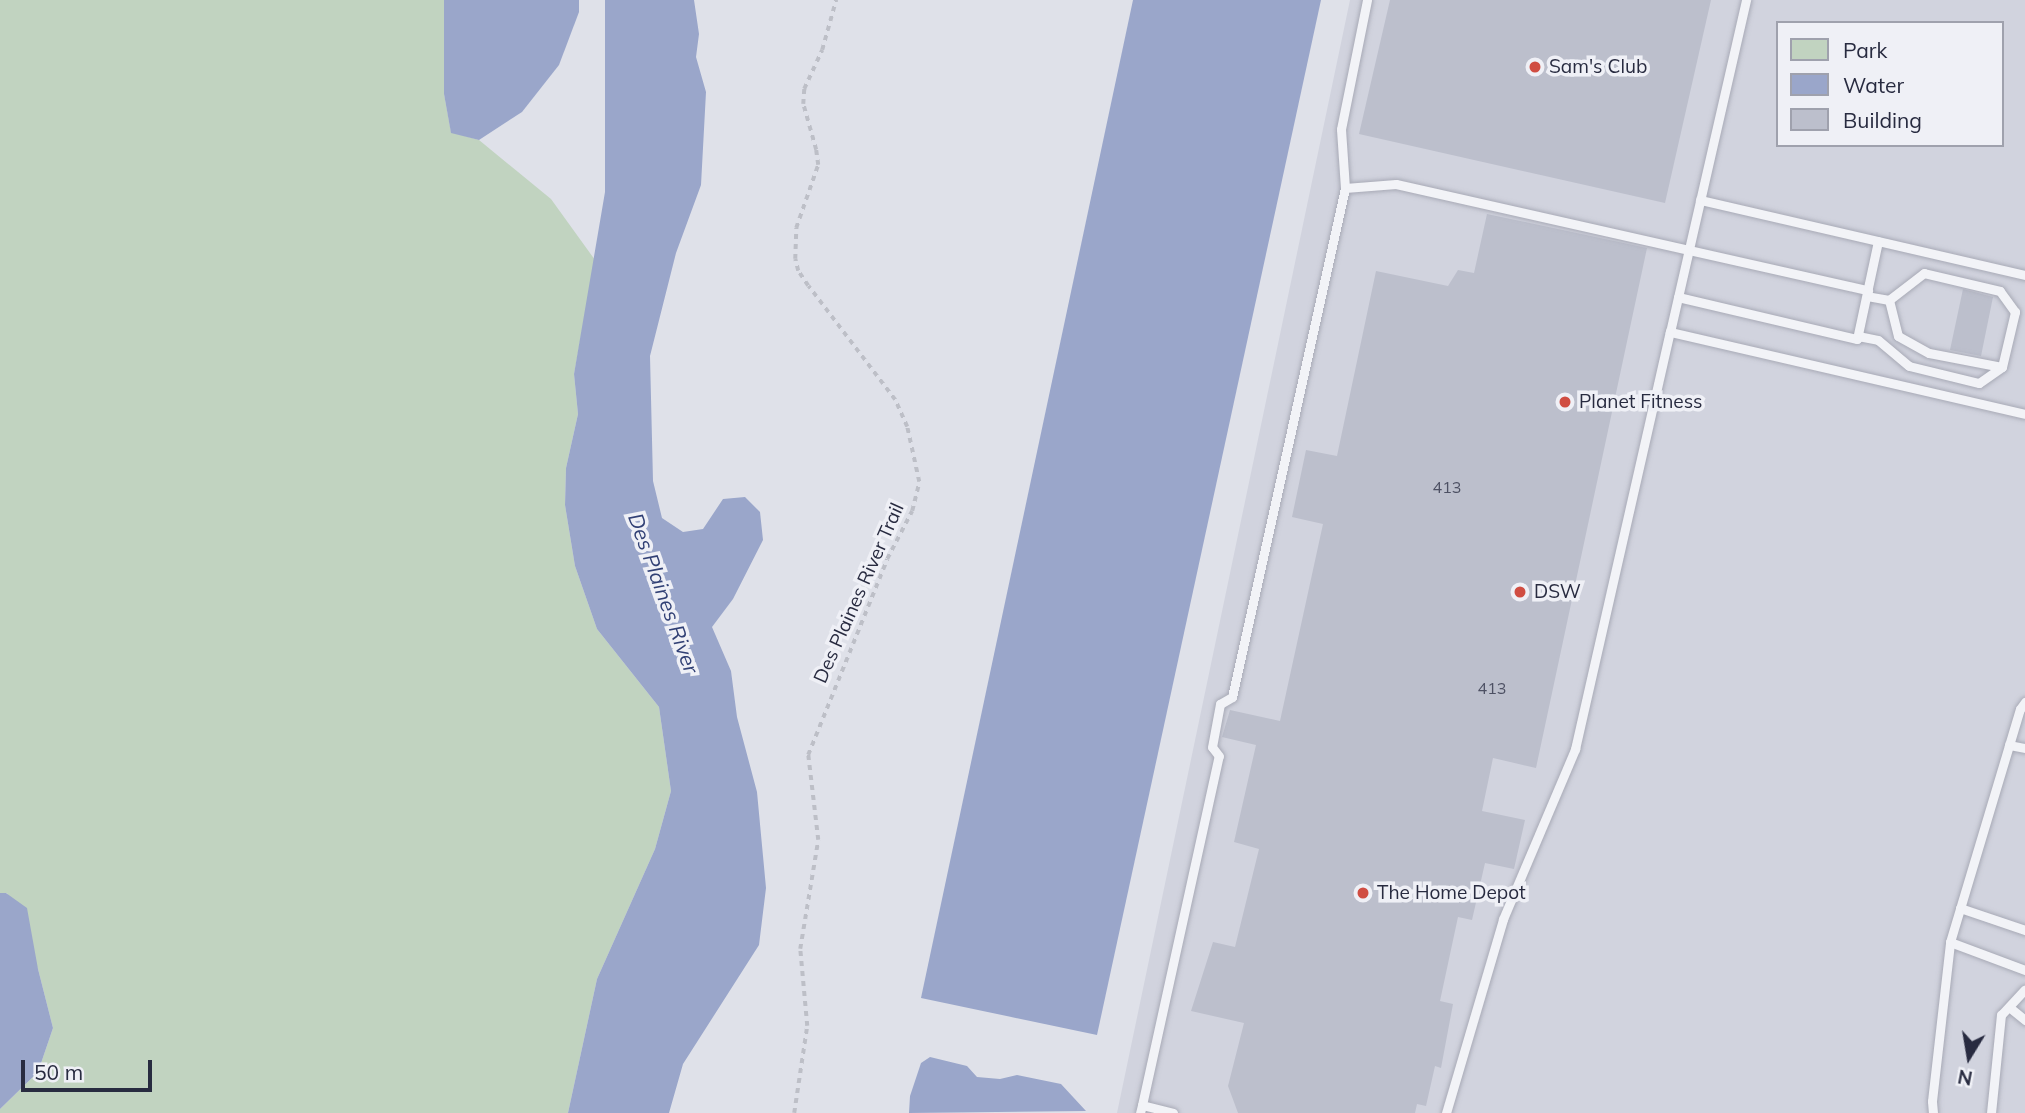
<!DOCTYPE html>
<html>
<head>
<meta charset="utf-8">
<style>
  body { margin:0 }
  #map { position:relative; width:2025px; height:1113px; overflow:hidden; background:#dfe1e9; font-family:Mulish,sans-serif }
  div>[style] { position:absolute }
  .built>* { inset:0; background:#d1d3de }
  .green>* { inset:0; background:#c1d3c0 }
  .water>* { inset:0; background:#9aa6ca }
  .building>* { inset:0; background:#bcbfcc }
  .path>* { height:3.5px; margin-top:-1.75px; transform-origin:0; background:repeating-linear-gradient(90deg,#bdbfc7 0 5px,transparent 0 10px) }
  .roads { filter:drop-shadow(0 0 2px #a8aab6) drop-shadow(0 0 2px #a8aab6) }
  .service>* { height:9px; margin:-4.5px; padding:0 4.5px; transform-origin:4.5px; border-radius:4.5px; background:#f2f3f7 }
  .dots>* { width:19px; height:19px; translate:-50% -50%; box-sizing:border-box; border:4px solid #eff0f6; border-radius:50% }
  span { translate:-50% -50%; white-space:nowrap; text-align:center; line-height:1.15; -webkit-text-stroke:7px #eff0f6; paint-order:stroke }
  .number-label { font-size:16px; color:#4d5063 }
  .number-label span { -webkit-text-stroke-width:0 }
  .poi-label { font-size:19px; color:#282b40 }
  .left { translate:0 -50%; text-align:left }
  .street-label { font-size:19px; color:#282b40 }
  .water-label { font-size:21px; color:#314075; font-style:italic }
  .legend { position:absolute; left:1776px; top:21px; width:228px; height:126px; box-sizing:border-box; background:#eff0f6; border:2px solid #9fa1ad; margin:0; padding:9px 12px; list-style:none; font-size:21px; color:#282b40 }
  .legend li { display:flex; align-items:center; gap:14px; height:35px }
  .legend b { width:35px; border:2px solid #9fa1ad }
  .north { position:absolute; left:1934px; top:1022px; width:70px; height:70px; -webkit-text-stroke:5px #eff0f6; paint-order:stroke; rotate:191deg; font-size:19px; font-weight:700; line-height:28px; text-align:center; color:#282b40 }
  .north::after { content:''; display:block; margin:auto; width:24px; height:32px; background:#282b40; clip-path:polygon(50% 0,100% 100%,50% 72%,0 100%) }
  .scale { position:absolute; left:21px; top:1060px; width:131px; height:32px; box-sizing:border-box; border:4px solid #282b40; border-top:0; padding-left:9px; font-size:21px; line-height:24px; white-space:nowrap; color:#282b40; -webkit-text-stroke:5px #eff0f6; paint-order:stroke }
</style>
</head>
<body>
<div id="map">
  <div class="built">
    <div style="clip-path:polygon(evenodd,1350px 0,2025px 0,2025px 1113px,1117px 1113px,1350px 0,1778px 23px,2002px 23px,2002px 145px,1778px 145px,1778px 23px)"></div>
  </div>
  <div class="green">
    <div style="clip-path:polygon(0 0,444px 0,444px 94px,451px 132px,479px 140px,551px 199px,595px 260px,574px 374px,578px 414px,566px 468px,565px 505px,575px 566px,597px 629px,659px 707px,671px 791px,655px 849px,597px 979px,568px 1113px,0 1113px,0 1109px,38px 1072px,53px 1028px,38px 969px,7px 893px,0 893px)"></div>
  </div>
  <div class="water">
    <div style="clip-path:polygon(444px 0,579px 0,579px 12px,559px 65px,522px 112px,479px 140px,451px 133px,444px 94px)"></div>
    <div style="clip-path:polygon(605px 0,694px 0,699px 34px,696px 57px,706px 92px,701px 185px,676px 253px,650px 356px,653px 481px,662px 518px,683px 532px,703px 529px,723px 499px,745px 497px,760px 512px,763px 540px,733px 599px,712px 627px,731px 671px,737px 717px,757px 792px,766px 888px,759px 945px,683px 1064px,669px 1113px,568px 1113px,597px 979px,655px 849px,671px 791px,659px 707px,597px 629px,575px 566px,565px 505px,566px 468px,578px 414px,574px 374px,605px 192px)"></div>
    <div style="clip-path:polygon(1133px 0,1321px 0,1097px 1035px,921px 998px)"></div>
    <div style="clip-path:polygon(0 893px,6px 893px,27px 908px,38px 969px,53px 1028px,38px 1072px,0 1109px)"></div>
    <div style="clip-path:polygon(930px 1057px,967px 1066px,977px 1077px,1000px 1079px,1017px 1075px,1061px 1084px,1086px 1111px,909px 1113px,910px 1096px,921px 1063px)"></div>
  </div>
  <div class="building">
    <div style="clip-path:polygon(1390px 0,1711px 0,1665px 203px,1359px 134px)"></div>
    <div style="clip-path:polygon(1487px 214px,1647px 248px,1536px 768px,1493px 758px,1482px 811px,1525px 820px,1514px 869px,1485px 863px,1472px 920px,1458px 917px,1440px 1001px,1453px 1004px,1441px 1068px,1435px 1066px,1426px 1106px,1417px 1104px,1415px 1113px,1238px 1113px,1228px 1086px,1244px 1023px,1191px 1011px,1213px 942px,1235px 947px,1259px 849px,1234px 842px,1256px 745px,1222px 737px,1230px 710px,1280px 721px,1323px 524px,1292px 517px,1306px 450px,1337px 456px,1376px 271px,1448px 286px,1458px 270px,1474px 273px)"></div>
    <div style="clip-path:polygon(1963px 289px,1993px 297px,1981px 356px,1950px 350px)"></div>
  </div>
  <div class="path">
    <div style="left:794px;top:1113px;width:88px;rotate:-81.5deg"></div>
    <div style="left:807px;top:1026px;width:77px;rotate:-95.2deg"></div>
    <div style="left:800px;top:949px;width:110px;rotate:-80.6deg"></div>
    <div style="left:818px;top:840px;width:86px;rotate:-96.7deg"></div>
    <div style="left:808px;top:755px;width:211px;rotate:-68deg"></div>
    <div style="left:887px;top:559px;width:54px;rotate:-62.5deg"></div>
    <div style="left:912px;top:511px;width:30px;rotate:-76deg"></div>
    <div style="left:919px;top:482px;width:56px;rotate:-102.3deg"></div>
    <div style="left:907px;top:427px;width:30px;rotate:-114deg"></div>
    <div style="left:895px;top:400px;width:143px;rotate:-127.3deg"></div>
    <div style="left:808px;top:286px;width:18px;rotate:-124deg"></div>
    <div style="left:798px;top:271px;width:12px;rotate:-104deg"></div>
    <div style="left:795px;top:259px;width:31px;rotate:-88deg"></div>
    <div style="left:796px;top:228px;width:67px;rotate:-70.8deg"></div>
    <div style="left:818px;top:165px;width:15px;rotate:-98deg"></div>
    <div style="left:816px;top:150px;width:48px;rotate:-105.8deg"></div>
    <div style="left:803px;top:104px;width:15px;rotate:-86deg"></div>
    <div style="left:804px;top:89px;width:43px;rotate:-65.2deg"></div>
    <div style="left:822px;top:50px;width:52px;rotate:-74.4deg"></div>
  </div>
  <div class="roads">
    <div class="service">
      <div style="left:1345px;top:188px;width:59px;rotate:-93.9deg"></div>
      <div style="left:1341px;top:129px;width:132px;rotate:-78.6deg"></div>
      <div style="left:1700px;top:200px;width:334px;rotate:13deg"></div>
      <div style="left:1678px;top:297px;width:184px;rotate:13.2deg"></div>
      <div style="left:1857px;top:339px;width:100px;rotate:-77.9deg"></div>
      <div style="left:1889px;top:300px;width:37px;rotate:76deg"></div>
      <div style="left:1898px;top:336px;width:35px;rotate:29deg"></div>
      <div style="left:1929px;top:353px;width:74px;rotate:10.9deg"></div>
      <div style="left:1670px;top:332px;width:341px;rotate:-77.1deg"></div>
      <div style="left:1858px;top:336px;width:20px;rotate:11deg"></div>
      <div style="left:1878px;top:340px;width:40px;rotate:40deg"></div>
      <div style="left:1909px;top:366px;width:72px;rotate:13.7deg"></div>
      <div style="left:1979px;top:383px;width:28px;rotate:-35deg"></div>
      <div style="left:2002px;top:367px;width:57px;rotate:-76.7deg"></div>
      <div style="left:2015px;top:312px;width:26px;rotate:-126deg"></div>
      <div style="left:2000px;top:291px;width:78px;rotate:-166.7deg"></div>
      <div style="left:1924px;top:273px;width:44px;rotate:142.4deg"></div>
      <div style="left:1889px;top:300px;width:22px;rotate:-170deg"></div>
      <div style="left:2009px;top:745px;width:16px;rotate:11deg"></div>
      <div style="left:1960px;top:908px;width:69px;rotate:18.7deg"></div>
      <div style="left:1950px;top:942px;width:80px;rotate:20.5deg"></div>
      <div style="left:2009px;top:1007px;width:21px;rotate:39deg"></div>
      <div style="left:1142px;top:1105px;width:357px;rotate:-77.6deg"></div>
      <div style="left:1219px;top:756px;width:11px;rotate:-128deg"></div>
      <div style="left:1212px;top:747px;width:44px;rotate:-79.5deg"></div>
      <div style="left:1220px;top:704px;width:14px;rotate:-30deg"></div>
      <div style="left:1232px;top:697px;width:521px;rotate:-77.48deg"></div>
      <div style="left:1345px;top:188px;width:51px;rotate:-4.5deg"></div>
      <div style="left:1396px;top:184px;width:484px;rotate:12.7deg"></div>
      <div style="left:1140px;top:1113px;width:8px;rotate:-76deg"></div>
      <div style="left:1142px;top:1105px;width:32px;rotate:14deg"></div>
      <div style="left:1446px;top:1113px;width:202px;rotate:-73.6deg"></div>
      <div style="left:1503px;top:919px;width:185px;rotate:-67deg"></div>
      <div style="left:1575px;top:749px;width:428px;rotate:-77.2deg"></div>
      <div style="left:1670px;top:332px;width:364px;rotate:13deg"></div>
      <div style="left:1933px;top:1113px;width:12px;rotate:-95deg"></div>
      <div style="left:1932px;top:1101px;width:160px;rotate:-83.5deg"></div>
      <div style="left:1950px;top:942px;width:243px;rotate:-73.3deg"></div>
      <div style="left:2020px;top:709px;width:9px;rotate:-54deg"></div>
      <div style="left:1991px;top:1113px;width:99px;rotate:-84.2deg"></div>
      <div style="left:2001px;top:1015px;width:35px;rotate:-47deg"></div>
    </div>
  </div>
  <div class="dots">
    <div style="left:1535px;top:67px;background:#d04d42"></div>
    <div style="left:1565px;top:402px;background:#d04d42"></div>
    <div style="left:1520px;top:592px;background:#d04d42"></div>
    <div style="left:1363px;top:893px;background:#d04d42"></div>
  </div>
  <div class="number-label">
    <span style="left:1447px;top:487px">413</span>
    <span style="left:1492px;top:688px">413</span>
  </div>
  <div class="poi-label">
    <span class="left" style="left:1549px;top:67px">Sam's Club</span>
    <span class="left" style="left:1579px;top:402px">Planet Fitness</span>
    <span class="left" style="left:1534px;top:592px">DSW</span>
    <span class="left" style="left:1377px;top:893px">The Home Depot</span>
  </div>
  <div class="street-label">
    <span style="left:859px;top:593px;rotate:-66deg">Des Plaines River Trail</span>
  </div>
  <div class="water-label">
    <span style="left:664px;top:593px;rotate:70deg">Des Plaines River</span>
  </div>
  <ul class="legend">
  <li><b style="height:19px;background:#c1d3c0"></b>Park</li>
  <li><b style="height:19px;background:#9aa6ca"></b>Water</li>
  <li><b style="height:19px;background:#bcbfcc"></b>Building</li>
  </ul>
  <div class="north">N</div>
  <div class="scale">50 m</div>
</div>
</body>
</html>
